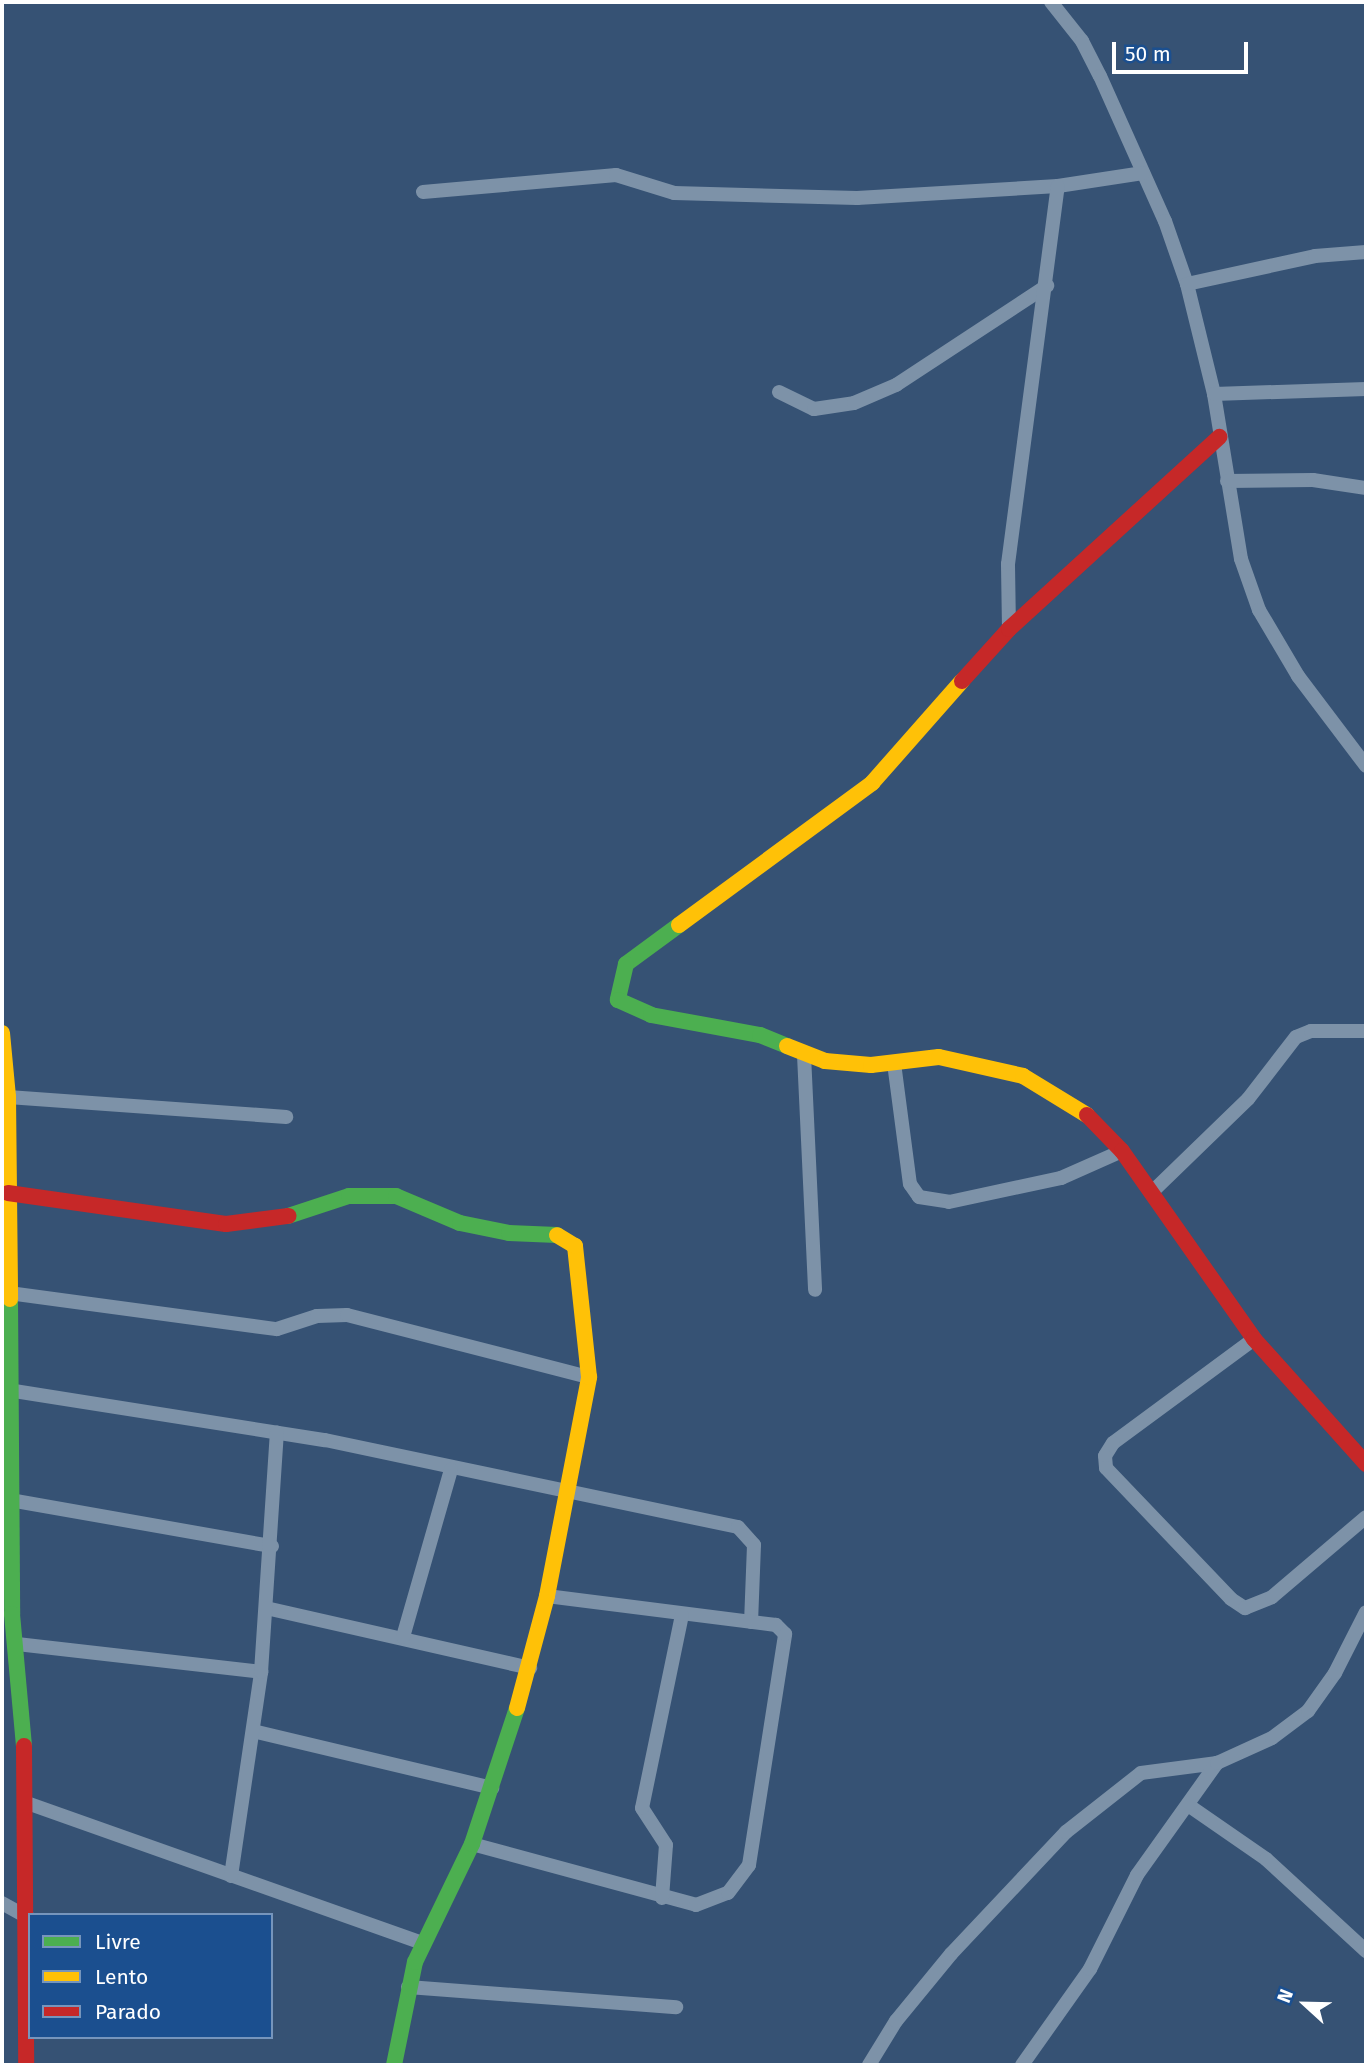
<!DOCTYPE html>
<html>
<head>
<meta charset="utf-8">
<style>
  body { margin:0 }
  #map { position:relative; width:1368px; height:2067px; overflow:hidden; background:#365274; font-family:"Fira Sans",sans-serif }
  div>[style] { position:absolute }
  .street>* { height:14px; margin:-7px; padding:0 7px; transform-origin:7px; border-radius:7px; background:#7d92a8 }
  .fast>* { height:16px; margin:-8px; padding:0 8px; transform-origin:8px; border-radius:8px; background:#4caf50 }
  .slow>* { height:16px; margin:-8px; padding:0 8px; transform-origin:8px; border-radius:8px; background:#ffc107 }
  .jam>* { height:16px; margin:-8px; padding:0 8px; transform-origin:8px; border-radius:8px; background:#c62828 }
  span { translate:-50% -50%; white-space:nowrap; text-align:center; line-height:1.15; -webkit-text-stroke:5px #1b4f8f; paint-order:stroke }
  .frame { position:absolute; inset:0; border:4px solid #fff; pointer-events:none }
  .legend { position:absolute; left:28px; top:1913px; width:245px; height:126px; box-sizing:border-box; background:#1b4f8f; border:2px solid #7695bc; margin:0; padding:9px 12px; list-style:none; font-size:21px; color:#fff }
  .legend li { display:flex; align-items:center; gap:14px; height:35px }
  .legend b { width:35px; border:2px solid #7695bc }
  .north { position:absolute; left:1270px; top:1969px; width:70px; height:70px; -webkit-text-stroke:5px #1b4f8f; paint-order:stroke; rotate:292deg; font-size:19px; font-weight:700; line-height:28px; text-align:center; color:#fff }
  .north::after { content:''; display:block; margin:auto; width:24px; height:32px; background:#fff; clip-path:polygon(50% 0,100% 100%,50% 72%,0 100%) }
  .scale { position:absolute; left:1112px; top:42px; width:136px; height:32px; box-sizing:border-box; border:4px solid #fff; border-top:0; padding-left:9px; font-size:21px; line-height:24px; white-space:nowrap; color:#fff; -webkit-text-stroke:5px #1b4f8f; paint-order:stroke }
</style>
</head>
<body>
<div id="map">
  <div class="street">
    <div style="left:1051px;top:2px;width:50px;rotate:51.5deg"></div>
    <div style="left:1082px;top:41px;width:39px;rotate:63deg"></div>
    <div style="left:1100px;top:76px;width:159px;rotate:65.9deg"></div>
    <div style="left:1165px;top:221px;width:67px;rotate:70.8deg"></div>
    <div style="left:1187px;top:284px;width:113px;rotate:76.2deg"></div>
    <div style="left:1214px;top:394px;width:167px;rotate:80.7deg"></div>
    <div style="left:1241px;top:559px;width:54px;rotate:70.6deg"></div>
    <div style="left:1259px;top:610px;width:77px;rotate:59.4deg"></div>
    <div style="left:1298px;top:676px;width:113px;rotate:52.9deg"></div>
    <div style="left:423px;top:192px;width:194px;rotate:-5deg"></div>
    <div style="left:616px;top:175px;width:61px;rotate:17.2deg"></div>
    <div style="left:674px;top:193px;width:183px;rotate:1.6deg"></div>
    <div style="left:857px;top:198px;width:201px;rotate:-3.4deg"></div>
    <div style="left:1058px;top:186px;width:86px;rotate:-8.7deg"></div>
    <div style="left:1187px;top:284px;width:131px;rotate:-12.3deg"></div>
    <div style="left:1315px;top:256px;width:51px;rotate:-4.5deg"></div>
    <div style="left:779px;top:392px;width:39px;rotate:26deg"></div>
    <div style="left:814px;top:409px;width:40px;rotate:-8.5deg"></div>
    <div style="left:854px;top:403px;width:46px;rotate:-23.2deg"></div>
    <div style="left:896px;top:385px;width:181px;rotate:-33.3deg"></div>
    <div style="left:1214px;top:394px;width:152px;rotate:-1.9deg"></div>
    <div style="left:1227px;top:481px;width:86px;rotate:-0.7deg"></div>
    <div style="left:1313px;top:480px;width:54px;rotate:8.6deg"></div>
    <div style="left:1009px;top:629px;width:65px;rotate:-90.9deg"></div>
    <div style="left:1008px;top:564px;width:381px;rotate:-82.5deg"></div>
    <div style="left:804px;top:1055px;width:235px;rotate:87.3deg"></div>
    <div style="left:894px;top:1063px;width:122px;rotate:82.5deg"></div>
    <div style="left:910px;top:1184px;width:16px;rotate:55deg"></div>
    <div style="left:919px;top:1197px;width:30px;rotate:9deg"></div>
    <div style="left:949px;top:1202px;width:115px;rotate:-12.1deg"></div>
    <div style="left:1061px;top:1178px;width:67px;rotate:-23.9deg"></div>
    <div style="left:8px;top:1097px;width:279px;rotate:4.1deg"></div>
    <div style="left:1152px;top:1192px;width:134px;rotate:-44.1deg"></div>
    <div style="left:1248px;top:1099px;width:78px;rotate:-52.3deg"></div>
    <div style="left:1296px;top:1037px;width:16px;rotate:-22deg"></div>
    <div style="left:1311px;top:1031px;width:55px"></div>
    <div style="left:9px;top:1293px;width:270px;rotate:7.7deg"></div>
    <div style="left:277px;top:1329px;width:42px;rotate:-18deg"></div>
    <div style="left:317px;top:1316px;width:30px;rotate:-2deg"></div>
    <div style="left:347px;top:1315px;width:250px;rotate:14.4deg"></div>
    <div style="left:1254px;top:1339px;width:175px;rotate:143.6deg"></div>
    <div style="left:1113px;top:1443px;width:15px;rotate:122deg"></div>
    <div style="left:1105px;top:1456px;width:12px;rotate:85deg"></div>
    <div style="left:1106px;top:1468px;width:181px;rotate:46.3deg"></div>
    <div style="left:1231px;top:1599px;width:17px;rotate:33deg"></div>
    <div style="left:1245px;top:1608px;width:29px;rotate:-22deg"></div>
    <div style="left:1272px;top:1597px;width:123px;rotate:-40.4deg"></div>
    <div style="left:8px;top:1390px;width:321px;rotate:9deg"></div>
    <div style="left:325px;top:1440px;width:422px;rotate:11.9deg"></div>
    <div style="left:738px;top:1527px;width:24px;rotate:48deg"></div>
    <div style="left:754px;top:1545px;width:77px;rotate:92.2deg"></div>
    <div style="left:10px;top:1500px;width:266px;rotate:10deg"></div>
    <div style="left:266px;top:1608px;width:271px;rotate:12.8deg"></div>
    <div style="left:403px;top:1637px;width:174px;rotate:-74deg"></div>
    <div style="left:17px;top:1644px;width:246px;rotate:6.5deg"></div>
    <div style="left:253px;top:1731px;width:246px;rotate:13.4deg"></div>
    <div style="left:27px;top:1803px;width:419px;rotate:19.5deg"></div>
    <div style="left:1188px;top:1805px;width:95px;rotate:34.7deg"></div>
    <div style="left:1266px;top:1859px;width:136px;rotate:42.6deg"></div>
    <div style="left:472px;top:1844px;width:232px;rotate:15.2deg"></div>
    <div style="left:696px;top:1905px;width:34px;rotate:-21deg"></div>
    <div style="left:728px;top:1893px;width:35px;rotate:-53deg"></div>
    <div style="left:749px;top:1865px;width:234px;rotate:-81.1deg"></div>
    <div style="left:785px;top:1634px;width:13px;rotate:-135deg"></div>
    <div style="left:776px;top:1625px;width:231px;rotate:-172.8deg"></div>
    <div style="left:231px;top:1876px;width:206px;rotate:-81.6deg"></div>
    <div style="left:261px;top:1672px;width:240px;rotate:-86.2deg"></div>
    <div style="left:662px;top:1898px;width:53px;rotate:-85.7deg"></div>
    <div style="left:666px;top:1845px;width:44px;rotate:-123deg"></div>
    <div style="left:642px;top:1808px;width:197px;rotate:-78.3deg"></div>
    <div style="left:2px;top:1903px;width:31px;rotate:29deg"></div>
    <div style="left:408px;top:1987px;width:269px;rotate:4.3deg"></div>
    <div style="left:869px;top:2065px;width:52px;rotate:-58.5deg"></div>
    <div style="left:896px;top:2021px;width:87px;rotate:-50.6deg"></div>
    <div style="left:951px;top:1954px;width:168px;rotate:-46.7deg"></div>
    <div style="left:1066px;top:1832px;width:95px;rotate:-38.2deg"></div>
    <div style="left:1141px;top:1773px;width:77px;rotate:-7.5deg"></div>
    <div style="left:1022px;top:2065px;width:118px;rotate:-54.7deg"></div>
    <div style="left:1090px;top:1969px;width:105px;rotate:-63.4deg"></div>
    <div style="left:1137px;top:1875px;width:138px;rotate:-54.5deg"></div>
    <div style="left:1217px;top:1763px;width:60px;rotate:-24.4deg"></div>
    <div style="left:1272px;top:1738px;width:45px;rotate:-36.9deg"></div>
    <div style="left:1308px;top:1711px;width:47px;rotate:-54.6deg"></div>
    <div style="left:1335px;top:1673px;width:68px;rotate:-63.1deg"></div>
  </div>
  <div class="fast">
    <div style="left:679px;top:925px;width:66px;rotate:143.7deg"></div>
    <div style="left:626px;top:964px;width:37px;rotate:103deg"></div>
    <div style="left:618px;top:1000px;width:36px;rotate:24deg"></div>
    <div style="left:651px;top:1015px;width:111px;rotate:10.4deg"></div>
    <div style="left:760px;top:1035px;width:29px;rotate:22deg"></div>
    <div style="left:288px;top:1216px;width:64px;rotate:-18.2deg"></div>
    <div style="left:349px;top:1196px;width:47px"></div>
    <div style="left:396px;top:1196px;width:69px;rotate:22.9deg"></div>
    <div style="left:460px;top:1223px;width:50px;rotate:11.5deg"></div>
    <div style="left:509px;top:1233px;width:48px;rotate:2.4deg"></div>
    <div style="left:10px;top:1299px;width:315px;rotate:89.6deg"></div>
    <div style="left:12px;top:1614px;width:133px;rotate:84.8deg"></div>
    <div style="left:394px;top:2065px;width:105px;rotate:-78.5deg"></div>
    <div style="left:415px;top:1962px;width:131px;rotate:-64.2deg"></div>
    <div style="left:472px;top:1844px;width:143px;rotate:-71.7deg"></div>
  </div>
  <div class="slow">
    <div style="left:679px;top:925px;width:240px;rotate:-36.3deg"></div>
    <div style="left:872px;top:783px;width:136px;rotate:-48.6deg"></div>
    <div style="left:2px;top:1033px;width:64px;rotate:84.6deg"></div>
    <div style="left:8px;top:1097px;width:202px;rotate:89.4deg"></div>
    <div style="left:787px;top:1046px;width:41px;rotate:21.5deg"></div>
    <div style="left:825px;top:1061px;width:46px;rotate:5deg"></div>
    <div style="left:871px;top:1065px;width:68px;rotate:-6.7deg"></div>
    <div style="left:939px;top:1057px;width:86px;rotate:12.7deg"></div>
    <div style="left:1023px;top:1076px;width:75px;rotate:31.4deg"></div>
    <div style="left:517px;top:1708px;width:116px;rotate:-75deg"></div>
    <div style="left:547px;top:1596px;width:223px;rotate:-79.1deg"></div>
    <div style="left:589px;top:1377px;width:132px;rotate:-96.1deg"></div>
    <div style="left:575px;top:1246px;width:21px;rotate:-149deg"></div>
  </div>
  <div class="jam">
    <div style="left:962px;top:681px;width:70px;rotate:-47.9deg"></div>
    <div style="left:1009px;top:629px;width:285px;rotate:-42.4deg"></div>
    <div style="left:1087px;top:1115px;width:50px;rotate:45.8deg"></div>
    <div style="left:1122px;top:1151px;width:230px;rotate:54.9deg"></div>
    <div style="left:1254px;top:1339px;width:168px;rotate:48.1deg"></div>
    <div style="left:8px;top:1193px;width:220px;rotate:8.1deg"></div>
    <div style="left:226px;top:1224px;width:63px;rotate:-7.4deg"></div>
    <div style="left:24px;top:1746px;width:319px;rotate:89.6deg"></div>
  </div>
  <div class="frame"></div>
  <ul class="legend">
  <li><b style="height:9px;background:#4caf50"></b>Livre</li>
  <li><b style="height:9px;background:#ffc107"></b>Lento</li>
  <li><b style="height:9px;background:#c62828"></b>Parado</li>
  </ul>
  <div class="north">N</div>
  <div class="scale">50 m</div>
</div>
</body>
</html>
